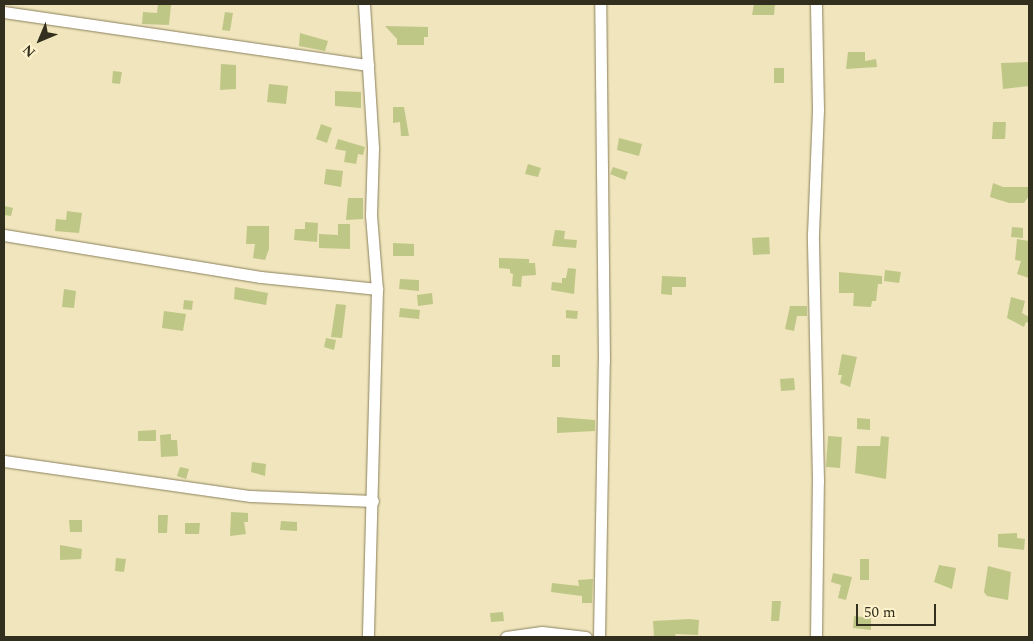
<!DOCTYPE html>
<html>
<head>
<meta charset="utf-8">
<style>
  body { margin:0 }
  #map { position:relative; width:1033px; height:641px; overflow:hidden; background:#f0e5bd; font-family:Spectral,serif }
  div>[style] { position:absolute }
  .building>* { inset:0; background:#bfc787 }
  .roads { filter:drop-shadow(0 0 1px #8b815c) drop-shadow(0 0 1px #8b815c) }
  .street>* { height:11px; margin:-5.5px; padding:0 5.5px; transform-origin:5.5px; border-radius:5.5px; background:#fff }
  span { translate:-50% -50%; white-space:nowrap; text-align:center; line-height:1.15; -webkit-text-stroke:4px #fdf2ca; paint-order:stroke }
  .frame { position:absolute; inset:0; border:5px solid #332f1f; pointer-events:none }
  .north { position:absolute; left:15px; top:15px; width:50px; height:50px; -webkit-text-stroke:4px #fdf2ca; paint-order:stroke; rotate:225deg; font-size:14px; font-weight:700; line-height:20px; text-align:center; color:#332f1f }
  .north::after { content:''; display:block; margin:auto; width:18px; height:22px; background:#332f1f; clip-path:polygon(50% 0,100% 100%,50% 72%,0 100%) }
  .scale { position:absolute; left:856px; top:604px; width:80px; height:22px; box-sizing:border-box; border:2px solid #332f1f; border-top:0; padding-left:6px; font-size:15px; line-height:18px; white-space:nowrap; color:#332f1f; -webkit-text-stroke:4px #fdf2ca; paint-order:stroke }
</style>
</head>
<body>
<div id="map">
  <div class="building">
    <div style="clip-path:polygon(158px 4px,171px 5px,169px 25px,142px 24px,143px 12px,157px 13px)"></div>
    <div style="clip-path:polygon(754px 4px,775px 4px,774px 15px,752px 15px)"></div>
    <div style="clip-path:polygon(225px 12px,233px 13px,230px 31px,222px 30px)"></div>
    <div style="clip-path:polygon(385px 26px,428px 27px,428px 37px,424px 37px,424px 45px,397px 45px,397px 39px)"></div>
    <div style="clip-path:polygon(300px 33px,328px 41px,325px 51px,299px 46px)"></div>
    <div style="clip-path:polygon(848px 52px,865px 52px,865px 61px,876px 59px,877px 67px,846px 69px)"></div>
    <div style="clip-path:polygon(1029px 62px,1029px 86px,1003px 89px,1001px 63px)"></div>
    <div style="clip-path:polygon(221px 64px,236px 65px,236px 89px,220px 90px)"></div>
    <div style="clip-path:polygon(774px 68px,784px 68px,784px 83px,774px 83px)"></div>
    <div style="clip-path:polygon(113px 71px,122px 72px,120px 84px,112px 83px)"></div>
    <div style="clip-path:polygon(269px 84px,288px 86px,286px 104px,267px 102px)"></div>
    <div style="clip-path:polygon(335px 91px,361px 92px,361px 108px,335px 106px)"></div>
    <div style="clip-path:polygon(393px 107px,404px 107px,409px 136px,401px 136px,400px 122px,393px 123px)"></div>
    <div style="clip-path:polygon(993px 122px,1006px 122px,1005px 139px,992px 139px)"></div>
    <div style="clip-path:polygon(321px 124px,332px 128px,327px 143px,316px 139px)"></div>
    <div style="clip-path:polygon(619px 138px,642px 144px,639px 156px,617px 150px)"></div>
    <div style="clip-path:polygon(338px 139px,365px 147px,363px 155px,358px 154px,356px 164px,344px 162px,346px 151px,335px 149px)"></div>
    <div style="clip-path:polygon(528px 164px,541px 168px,538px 177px,525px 174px)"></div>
    <div style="clip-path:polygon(613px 167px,628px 172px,625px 180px,610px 174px)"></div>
    <div style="clip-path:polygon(326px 169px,343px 171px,341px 187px,324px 184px)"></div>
    <div style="clip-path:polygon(993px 183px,1003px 187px,1029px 187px,1029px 196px,1024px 203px,1009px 203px,990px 197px)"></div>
    <div style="clip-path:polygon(348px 198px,363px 198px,363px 219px,346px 220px)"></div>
    <div style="clip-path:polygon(4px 206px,13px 208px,11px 216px,4px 215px)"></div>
    <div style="clip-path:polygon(67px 211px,82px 213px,79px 233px,55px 231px,56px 219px,66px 220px)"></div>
    <div style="clip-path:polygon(305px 222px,318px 223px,317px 242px,294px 240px,295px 229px,305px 229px)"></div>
    <div style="clip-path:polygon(338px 224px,350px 224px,350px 249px,319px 248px,319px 234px,338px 235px)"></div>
    <div style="clip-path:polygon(247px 226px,269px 226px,269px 249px,265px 260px,253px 258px,255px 244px,246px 244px)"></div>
    <div style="clip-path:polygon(1012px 227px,1023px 228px,1023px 238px,1011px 237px)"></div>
    <div style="clip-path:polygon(555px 230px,565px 231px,564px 239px,577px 240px,576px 248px,552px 246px)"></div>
    <div style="clip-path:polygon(769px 237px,770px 254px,753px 255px,752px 238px)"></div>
    <div style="clip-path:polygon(1017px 239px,1029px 241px,1029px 278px,1017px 274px,1021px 261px,1015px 260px)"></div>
    <div style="clip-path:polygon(393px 243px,414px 244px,414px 256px,393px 256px)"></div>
    <div style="clip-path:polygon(499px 258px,529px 259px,529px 263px,535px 263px,536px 275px,522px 276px,521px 287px,512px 286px,513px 274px,510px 273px,510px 269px,499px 268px)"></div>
    <div style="clip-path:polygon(568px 268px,576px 269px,574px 294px,551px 290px,552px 282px,562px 283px,562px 278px,566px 278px)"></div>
    <div style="clip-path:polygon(885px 270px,901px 272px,899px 283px,884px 281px)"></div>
    <div style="clip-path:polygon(839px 272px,882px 276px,882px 284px,878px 284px,876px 301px,872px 301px,871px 307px,853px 306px,854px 293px,839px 293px)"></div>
    <div style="clip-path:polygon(662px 276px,686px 277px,686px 287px,672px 287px,672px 295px,661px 294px)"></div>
    <div style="clip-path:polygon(400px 279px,419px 280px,419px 291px,399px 289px)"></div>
    <div style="clip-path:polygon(235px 287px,268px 293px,266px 305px,234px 299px)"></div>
    <div style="clip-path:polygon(64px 289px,76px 291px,74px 308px,62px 307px)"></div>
    <div style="clip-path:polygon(432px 293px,433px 304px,418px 306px,417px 295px)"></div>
    <div style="clip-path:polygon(1011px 297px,1025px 301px,1022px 313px,1029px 317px,1029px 323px,1026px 322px,1024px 327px,1007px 318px)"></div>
    <div style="clip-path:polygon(184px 300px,193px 301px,192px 310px,183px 309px)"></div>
    <div style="clip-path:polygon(336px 304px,346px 305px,342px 338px,331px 337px)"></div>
    <div style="clip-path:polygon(790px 306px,807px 306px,807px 316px,797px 316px,794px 331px,785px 329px)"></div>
    <div style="clip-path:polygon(400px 308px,420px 310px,419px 319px,399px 317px)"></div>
    <div style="clip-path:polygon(566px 310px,578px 311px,577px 319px,566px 318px)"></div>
    <div style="clip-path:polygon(164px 311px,186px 314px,183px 331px,162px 328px)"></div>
    <div style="clip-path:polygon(326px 338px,336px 340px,334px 350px,324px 347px)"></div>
    <div style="clip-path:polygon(842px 354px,857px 357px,850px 387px,840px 383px,842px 375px,838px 375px)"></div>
    <div style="clip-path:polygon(552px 355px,560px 355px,560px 367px,552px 367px)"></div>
    <div style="clip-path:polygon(794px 378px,795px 390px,781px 391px,780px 379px)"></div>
    <div style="clip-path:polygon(557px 417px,595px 420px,595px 431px,557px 433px)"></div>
    <div style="clip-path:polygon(857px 418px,870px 419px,870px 430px,857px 429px)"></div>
    <div style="clip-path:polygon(156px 430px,156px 441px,138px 441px,138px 431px)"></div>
    <div style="clip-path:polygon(171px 434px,171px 440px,177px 440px,178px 456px,161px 457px,160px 435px)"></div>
    <div style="clip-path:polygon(828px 436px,842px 437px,840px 468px,826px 467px)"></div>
    <div style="clip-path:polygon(881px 436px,889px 437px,886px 479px,855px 473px,857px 446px,880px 446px)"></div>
    <div style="clip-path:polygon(252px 462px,266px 464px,265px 476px,251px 472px)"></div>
    <div style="clip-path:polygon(180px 467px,189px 469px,186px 479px,177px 476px)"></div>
    <div style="clip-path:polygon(231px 512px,248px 513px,248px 522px,244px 522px,246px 534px,230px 536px)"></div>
    <div style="clip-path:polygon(158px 515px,168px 515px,167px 533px,158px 533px)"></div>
    <div style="clip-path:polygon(69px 520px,82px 520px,82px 532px,70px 532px)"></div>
    <div style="clip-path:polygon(281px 521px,297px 522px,297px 531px,280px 530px)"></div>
    <div style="clip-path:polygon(185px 523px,200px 523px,199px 534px,185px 534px)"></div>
    <div style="clip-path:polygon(1017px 533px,1017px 538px,1025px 539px,1024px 550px,998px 547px,998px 534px)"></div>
    <div style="clip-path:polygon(60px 545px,82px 549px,81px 559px,60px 560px)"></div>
    <div style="clip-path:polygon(116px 558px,126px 559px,124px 572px,115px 571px)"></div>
    <div style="clip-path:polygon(860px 559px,869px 559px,869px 580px,860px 580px)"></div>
    <div style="clip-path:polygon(939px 565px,956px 568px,952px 589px,934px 582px)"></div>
    <div style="clip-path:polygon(988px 566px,1011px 572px,1008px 600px,987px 596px,984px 592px)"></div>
    <div style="clip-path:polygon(833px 573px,852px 577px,846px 600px,838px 598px,841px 585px,831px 582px)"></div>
    <div style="clip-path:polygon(593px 579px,592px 603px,582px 603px,582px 596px,551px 592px,552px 583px,579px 586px,578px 580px)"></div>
    <div style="clip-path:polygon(772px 601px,781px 601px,779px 621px,771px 621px)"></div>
    <div style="clip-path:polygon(503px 612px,504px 621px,491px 622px,490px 613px)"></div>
    <div style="clip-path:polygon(854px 616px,871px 618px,871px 630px,853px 628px)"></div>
    <div style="clip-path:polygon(690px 619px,699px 620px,698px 635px,675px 634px,676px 637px,654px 637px,653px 621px)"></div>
  </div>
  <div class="roads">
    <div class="street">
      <div style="left:364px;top:4px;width:144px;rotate:86.4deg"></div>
      <div style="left:373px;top:148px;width:67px;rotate:91.7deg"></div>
      <div style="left:371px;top:215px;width:74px;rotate:85.4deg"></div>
      <div style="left:377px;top:289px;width:348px;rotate:91.5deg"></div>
      <div style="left:4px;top:12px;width:368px;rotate:8.3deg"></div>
      <div style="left:4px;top:235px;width:260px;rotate:9.3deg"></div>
      <div style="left:261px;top:277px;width:117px;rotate:5.9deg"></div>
      <div style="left:4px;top:461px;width:249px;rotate:8.1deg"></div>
      <div style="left:251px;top:496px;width:122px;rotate:2.3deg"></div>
      <div style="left:506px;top:637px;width:36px;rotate:-8deg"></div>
      <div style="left:542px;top:632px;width:44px;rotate:6.5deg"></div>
      <div style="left:599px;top:637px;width:276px;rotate:-89deg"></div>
      <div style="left:604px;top:361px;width:357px;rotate:-90.6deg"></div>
      <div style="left:816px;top:637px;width:156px;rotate:-89.3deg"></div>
      <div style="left:818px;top:481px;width:247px;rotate:-91.2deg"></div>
      <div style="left:813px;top:234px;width:124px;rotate:-87.7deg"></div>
      <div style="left:818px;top:110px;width:106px;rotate:-91.1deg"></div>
    </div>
  </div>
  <div class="frame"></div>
  <div class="north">N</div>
  <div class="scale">50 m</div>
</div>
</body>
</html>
